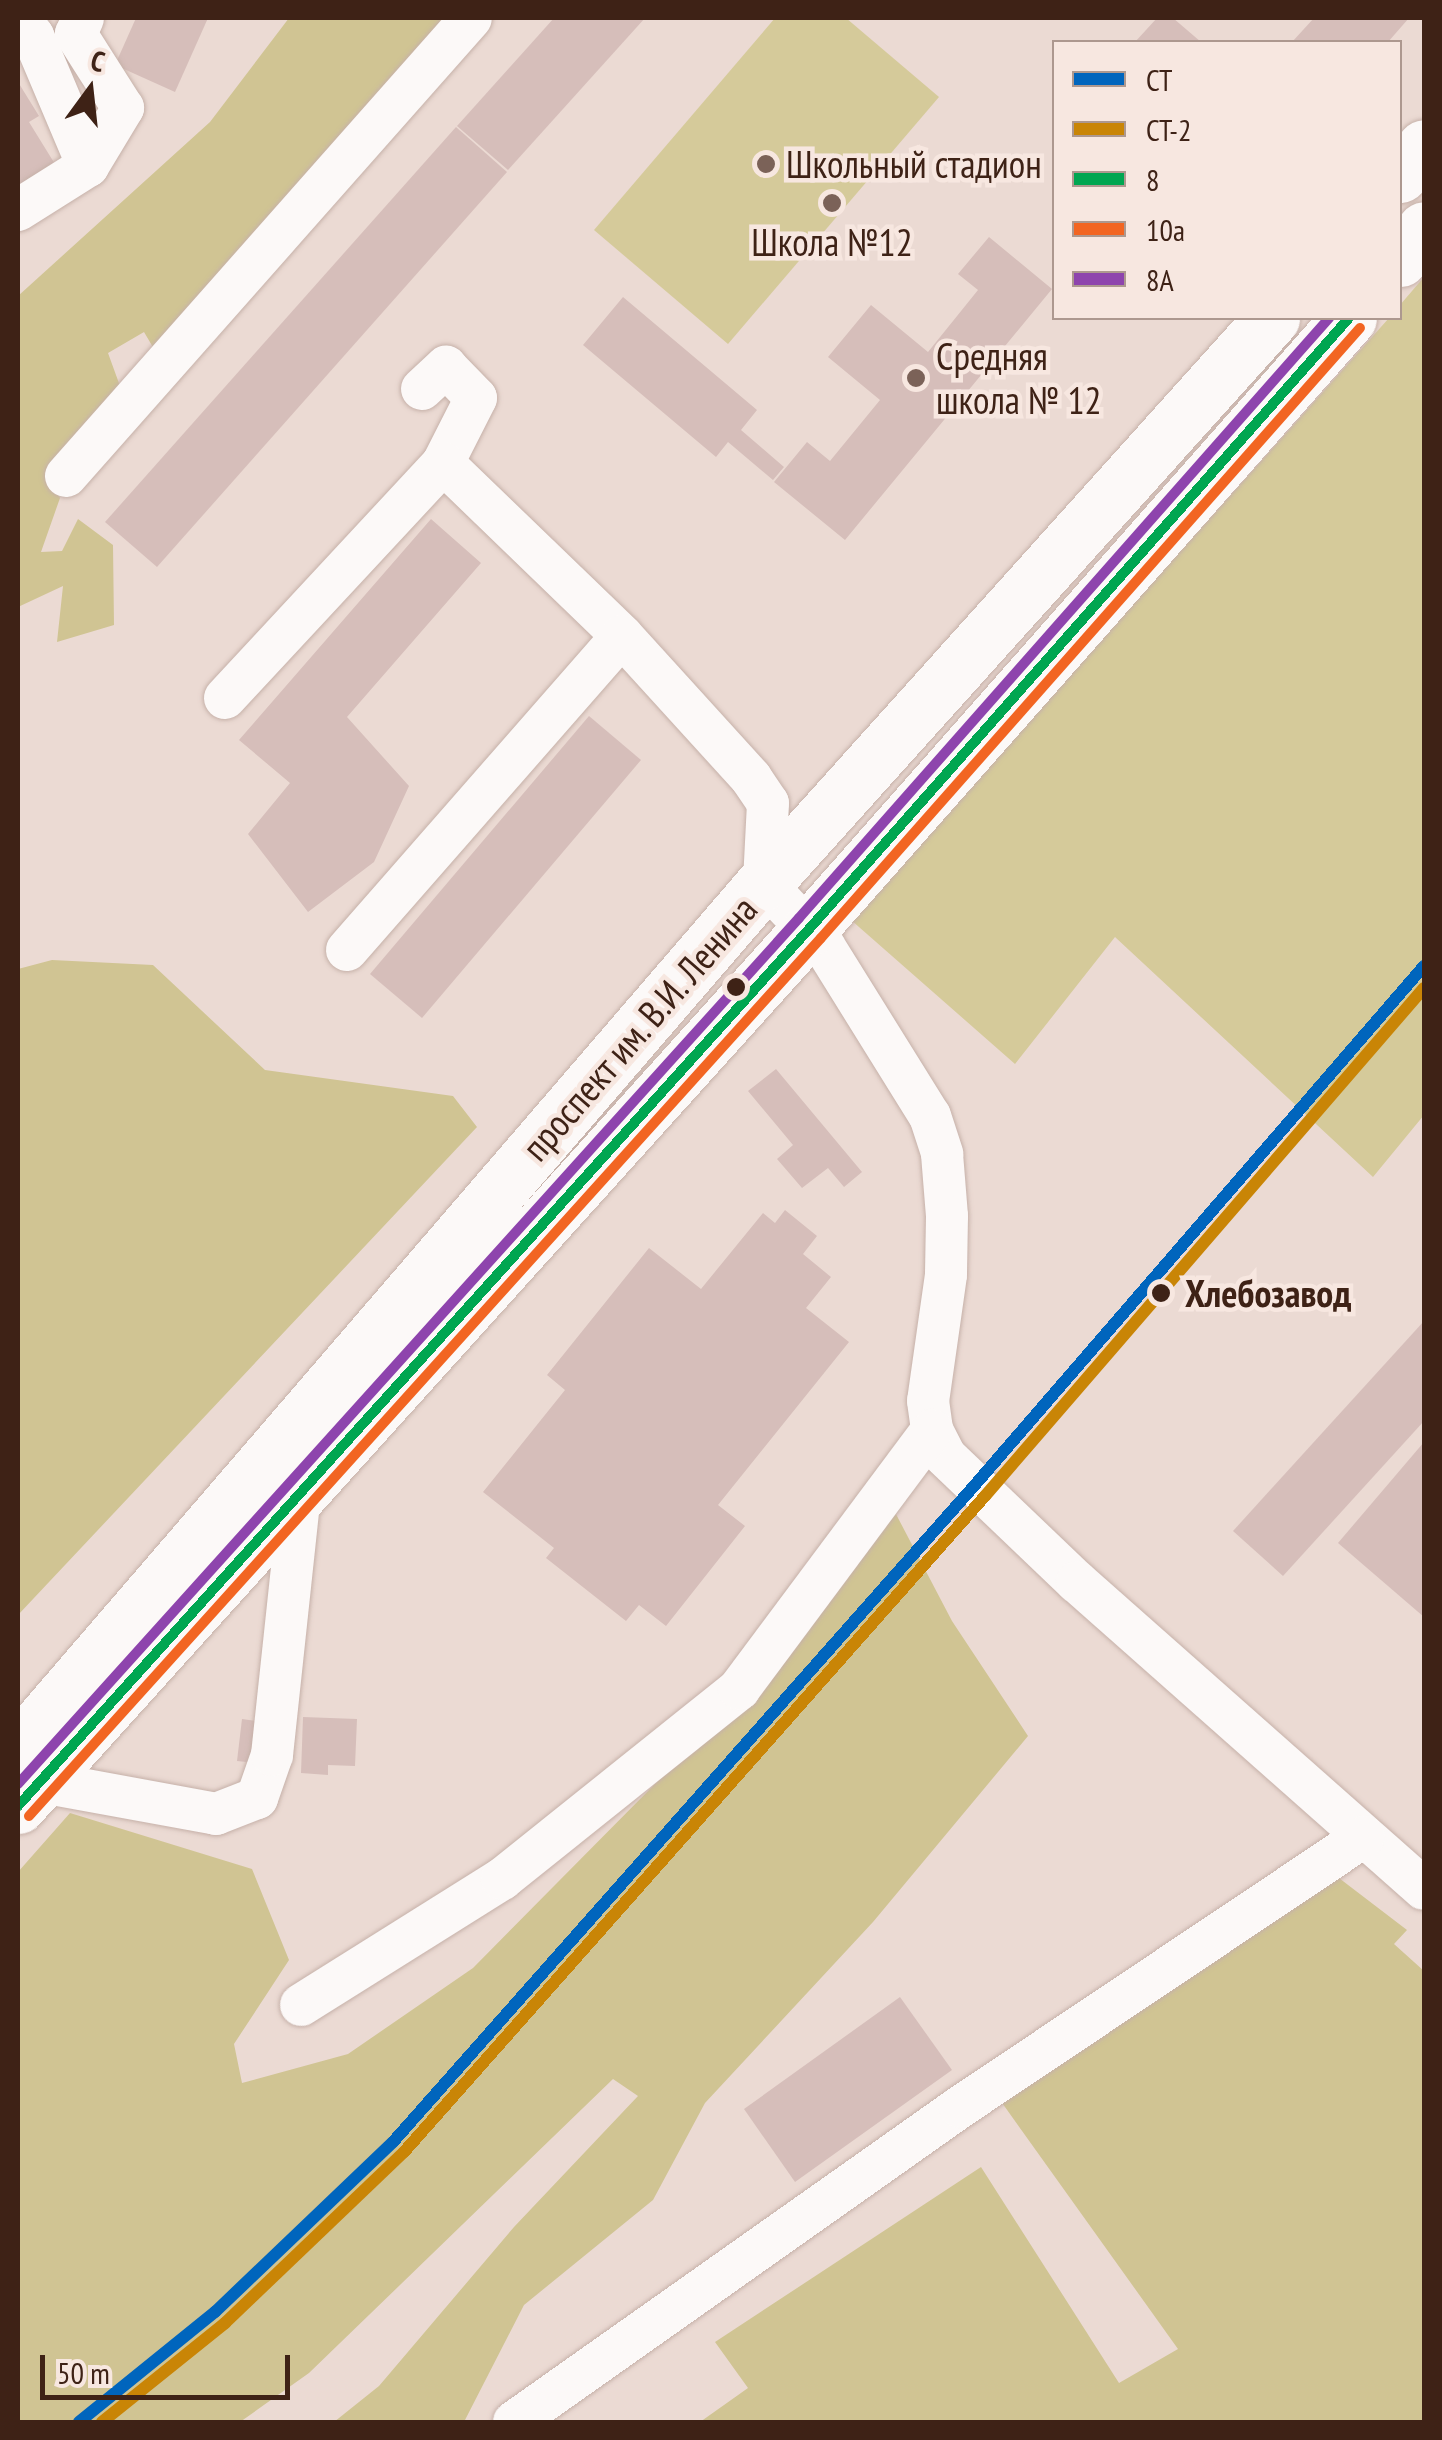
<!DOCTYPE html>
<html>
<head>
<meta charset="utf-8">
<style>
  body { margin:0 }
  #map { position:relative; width:1442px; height:2440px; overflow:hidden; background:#ebdad3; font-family:"PT Sans Narrow",sans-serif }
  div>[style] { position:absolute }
  .green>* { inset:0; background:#d5ca9a }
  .forest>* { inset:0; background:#d0c493 }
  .building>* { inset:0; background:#d6beba }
  .roads { filter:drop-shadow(0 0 2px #c6b1a9) drop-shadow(0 0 2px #c6b1a9) }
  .minor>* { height:42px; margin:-21px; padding:0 21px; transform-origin:21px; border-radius:21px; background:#fcf9f8 }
  .major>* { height:55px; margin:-27.5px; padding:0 27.5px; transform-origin:27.5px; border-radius:27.5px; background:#fcf9f8 }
  .bus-1>* { height:10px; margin:-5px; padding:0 5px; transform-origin:5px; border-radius:5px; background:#00a651 }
  .bus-2>* { height:10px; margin:-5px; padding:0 5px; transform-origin:5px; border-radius:5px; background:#f26522 }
  .bus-3>* { height:10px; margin:-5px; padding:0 5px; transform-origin:5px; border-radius:5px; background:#8e44ad }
  .rail-1>* { height:12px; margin:-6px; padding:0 6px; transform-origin:6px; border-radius:6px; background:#0065bd }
  .rail-2>* { height:12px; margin:-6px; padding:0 6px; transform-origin:6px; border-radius:6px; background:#c98506 }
  .dots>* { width:28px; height:28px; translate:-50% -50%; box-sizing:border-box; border:5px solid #f7e7e0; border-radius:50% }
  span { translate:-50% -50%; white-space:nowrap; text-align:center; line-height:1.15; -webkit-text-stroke:9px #f7e7e0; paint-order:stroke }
  .poi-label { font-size:38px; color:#3e2216 }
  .left { translate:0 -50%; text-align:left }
  .street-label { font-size:38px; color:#3e2216 }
  .stop-label { font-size:38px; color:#3e2216; font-weight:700 }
  .frame { position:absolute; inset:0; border:20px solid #3e2216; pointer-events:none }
  .legend { position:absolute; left:1052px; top:40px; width:350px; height:280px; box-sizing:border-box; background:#f7e7e0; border:2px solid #ad988f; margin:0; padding:12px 18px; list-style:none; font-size:30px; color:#3e2216 }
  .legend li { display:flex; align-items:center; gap:20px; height:50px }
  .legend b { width:50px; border:2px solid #ad988f }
  .north { position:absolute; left:40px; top:40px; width:100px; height:100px; -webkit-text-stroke:8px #f7e7e0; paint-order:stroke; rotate:15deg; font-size:28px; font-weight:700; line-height:40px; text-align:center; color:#3e2216 }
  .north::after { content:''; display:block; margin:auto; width:35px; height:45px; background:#3e2216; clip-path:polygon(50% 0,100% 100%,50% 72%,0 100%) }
  .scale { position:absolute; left:40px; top:2355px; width:250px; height:45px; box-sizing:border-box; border:5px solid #3e2216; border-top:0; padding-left:12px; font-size:30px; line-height:35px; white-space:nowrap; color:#3e2216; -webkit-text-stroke:8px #f7e7e0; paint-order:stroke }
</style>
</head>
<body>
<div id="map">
  <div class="green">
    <div style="clip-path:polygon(775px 18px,846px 18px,939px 97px,728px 344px,594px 230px)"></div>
    <div style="clip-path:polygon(1424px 277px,1424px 1115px,1373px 1177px,1115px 937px,1015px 1064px,851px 920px,1389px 318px,1400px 318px,1400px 305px)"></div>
  </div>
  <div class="forest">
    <div style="clip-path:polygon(289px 18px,453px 18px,157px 354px,144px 332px,108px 353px,120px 386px,49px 475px,60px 498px,41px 552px,62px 551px,78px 519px,113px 545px,114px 625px,57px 642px,63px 586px,18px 607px,18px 296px,210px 122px)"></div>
    <div style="clip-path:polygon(52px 960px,153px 965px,265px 1070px,453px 1096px,477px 1127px,18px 1615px,18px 969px)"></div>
    <div style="clip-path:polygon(887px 1497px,952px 1621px,1028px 1736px,873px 1922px,705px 2103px,653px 2200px,524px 2305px,465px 2420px,334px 2422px,379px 2386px,514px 2227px,638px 2096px,613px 2079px,309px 2373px,240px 2422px,18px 2422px,18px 1872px,70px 1813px,252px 1869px,289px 1960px,234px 2044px,242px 2083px,348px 2054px,473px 1968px,738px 1700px)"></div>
    <div style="clip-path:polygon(1335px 1875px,1407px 1930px,1394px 1944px,1424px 1971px,1424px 2422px,700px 2422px,748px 2388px,715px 2342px,981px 2167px,1119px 2383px,1178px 2349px,1000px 2100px)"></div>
  </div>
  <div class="building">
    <div style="clip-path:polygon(136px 18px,208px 18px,175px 92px,115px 65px)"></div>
    <div style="clip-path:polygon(554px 18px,645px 18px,508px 170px,457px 126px)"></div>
    <div style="clip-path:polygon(1157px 18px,1173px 18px,1201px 42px,1135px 42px)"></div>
    <div style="clip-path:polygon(1314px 18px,1409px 18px,1388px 42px,1292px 42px)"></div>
    <div style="clip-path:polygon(18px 82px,39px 116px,29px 122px,58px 169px,18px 194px)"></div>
    <div style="clip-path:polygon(456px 127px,507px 172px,157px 567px,105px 522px)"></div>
    <div style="clip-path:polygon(989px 237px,1052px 289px,845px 540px,774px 482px,807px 442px,830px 461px,880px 400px,828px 357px,871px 305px,928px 352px,978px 290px,958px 274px)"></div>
    <div style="clip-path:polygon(623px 297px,757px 410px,741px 430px,784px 467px,773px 480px,728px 442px,716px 457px,583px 345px)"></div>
    <div style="clip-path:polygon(431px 519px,481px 563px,347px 717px,409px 786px,374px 862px,308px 912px,248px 834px,290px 783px,239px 740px)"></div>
    <div style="clip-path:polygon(589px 716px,641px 760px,422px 1018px,370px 974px)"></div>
    <div style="clip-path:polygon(776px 1069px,862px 1172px,844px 1187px,828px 1168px,802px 1188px,777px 1159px,793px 1145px,748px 1091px)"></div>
    <div style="clip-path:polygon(785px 1210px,817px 1236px,803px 1254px,831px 1277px,806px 1308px,849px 1342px,718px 1505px,745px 1526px,666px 1626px,639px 1605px,626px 1621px,546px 1558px,554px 1548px,483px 1492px,565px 1390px,547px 1375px,649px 1248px,701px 1289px,763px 1213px,775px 1223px)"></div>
    <div style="clip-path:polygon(1424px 1321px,1424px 1421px,1283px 1576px,1233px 1531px)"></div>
    <div style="clip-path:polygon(1424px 1442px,1424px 1617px,1338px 1543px)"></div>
    <div style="clip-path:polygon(303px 1717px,357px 1719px,355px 1766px,328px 1765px,328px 1775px,301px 1773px)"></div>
    <div style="clip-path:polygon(242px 1719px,271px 1723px,266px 1764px,237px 1761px)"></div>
    <div style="clip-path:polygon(900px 1997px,952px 2070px,795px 2182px,744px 2109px)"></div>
  </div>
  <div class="roads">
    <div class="minor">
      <div style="left:19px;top:18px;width:23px;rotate:52deg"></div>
      <div style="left:33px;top:36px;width:141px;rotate:67.1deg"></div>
      <div style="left:18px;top:210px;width:83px;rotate:-32.2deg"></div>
      <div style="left:88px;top:166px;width:68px;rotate:-58.9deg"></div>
      <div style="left:123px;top:108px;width:88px;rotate:-122.4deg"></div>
      <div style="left:76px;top:34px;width:17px;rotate:-66deg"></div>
      <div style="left:422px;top:389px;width:33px;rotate:-43deg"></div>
      <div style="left:446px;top:367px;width:43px;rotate:45.9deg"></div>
      <div style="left:476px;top:398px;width:73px;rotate:116.9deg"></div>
      <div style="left:66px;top:476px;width:611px;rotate:-48.51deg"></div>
      <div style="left:225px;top:698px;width:321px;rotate:-47.1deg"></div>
      <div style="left:443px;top:463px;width:249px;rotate:44deg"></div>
      <div style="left:622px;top:636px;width:192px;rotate:47.7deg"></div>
      <div style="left:751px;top:778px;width:30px;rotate:56deg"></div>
      <div style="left:768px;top:803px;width:80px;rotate:92.9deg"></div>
      <div style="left:764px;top:883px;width:87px;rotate:46.4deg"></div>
      <div style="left:824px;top:946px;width:200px;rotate:58.1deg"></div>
      <div style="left:930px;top:1116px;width:40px;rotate:72deg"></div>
      <div style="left:942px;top:1154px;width:62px;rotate:85.4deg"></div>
      <div style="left:947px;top:1216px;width:59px;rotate:91deg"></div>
      <div style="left:946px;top:1275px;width:127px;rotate:98.1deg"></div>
      <div style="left:928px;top:1401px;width:29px;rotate:82deg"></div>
      <div style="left:932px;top:1430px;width:29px;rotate:63deg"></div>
      <div style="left:945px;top:1456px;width:182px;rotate:43.7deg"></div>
      <div style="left:1077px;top:1582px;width:463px;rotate:41.5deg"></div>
      <div style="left:347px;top:950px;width:417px;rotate:-48.8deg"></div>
      <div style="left:42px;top:1782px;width:177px;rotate:10.4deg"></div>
      <div style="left:216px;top:1814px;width:44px;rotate:-21.3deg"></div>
      <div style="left:257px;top:1798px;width:46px;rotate:-70.8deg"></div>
      <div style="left:272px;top:1755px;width:263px;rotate:-83.9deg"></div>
      <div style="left:301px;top:2005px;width:237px;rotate:-32.1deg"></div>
      <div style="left:502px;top:1879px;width:304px;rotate:-38.7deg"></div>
      <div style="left:739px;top:1689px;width:323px;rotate:-53.3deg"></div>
      <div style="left:514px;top:2422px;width:546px;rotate:-35.23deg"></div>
      <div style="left:960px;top:2107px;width:486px;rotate:-33.8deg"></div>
    </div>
    <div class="major">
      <div style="left:1400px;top:175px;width:37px;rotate:-49deg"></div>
      <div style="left:1400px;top:259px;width:38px;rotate:-51deg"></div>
      <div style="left:18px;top:1749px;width:1143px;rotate:-49.26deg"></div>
      <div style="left:764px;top:883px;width:760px;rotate:-48.04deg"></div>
      <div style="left:18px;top:1806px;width:1182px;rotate:-47.95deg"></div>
      <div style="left:810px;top:928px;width:814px;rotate:-48.54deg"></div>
    </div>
  </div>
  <div class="bus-1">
    <div style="left:18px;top:1806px;width:1182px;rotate:-47.95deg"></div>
    <div style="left:810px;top:928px;width:814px;rotate:-48.54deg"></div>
  </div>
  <div class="bus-2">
    <div style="left:29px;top:1816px;width:1182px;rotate:-47.95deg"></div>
    <div style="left:821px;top:938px;width:814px;rotate:-48.54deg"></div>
  </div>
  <div class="bus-3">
    <div style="left:18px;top:1784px;width:1166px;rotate:-47.95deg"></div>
    <div style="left:799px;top:918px;width:801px;rotate:-48.54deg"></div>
  </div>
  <div class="rail-1">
    <div style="left:79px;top:2422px;width:175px;rotate:-39deg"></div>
    <div style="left:215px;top:2312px;width:246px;rotate:-43.7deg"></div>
    <div style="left:393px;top:2142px;width:876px;rotate:-48.47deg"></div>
    <div style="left:974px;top:1486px;width:688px;rotate:-49.13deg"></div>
  </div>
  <div class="rail-2">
    <div style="left:102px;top:2422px;width:158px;rotate:-38.8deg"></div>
    <div style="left:225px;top:2323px;width:248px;rotate:-43.7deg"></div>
    <div style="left:404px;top:2152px;width:876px;rotate:-48.47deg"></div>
    <div style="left:985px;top:1496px;width:671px;rotate:-49.17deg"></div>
  </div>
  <div class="dots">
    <div style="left:766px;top:164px;background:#7b6258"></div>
    <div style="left:832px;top:203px;background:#7b6258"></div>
    <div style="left:916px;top:378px;background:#7b6258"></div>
    <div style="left:736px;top:987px;background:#3e2216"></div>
    <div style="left:1161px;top:1293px;background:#3e2216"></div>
  </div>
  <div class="poi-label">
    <span class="left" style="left:786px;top:164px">Школьный стадион</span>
    <span style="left:832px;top:242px">Школа №12</span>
    <span class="left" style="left:936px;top:378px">Средняя<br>школа № 12</span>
  </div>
  <div class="street-label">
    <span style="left:639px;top:1028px;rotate:-49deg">проспект им. В.И. Ленина</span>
  </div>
  <div class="stop-label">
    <span class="left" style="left:1185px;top:1293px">Хлебозавод</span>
  </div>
  <div class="frame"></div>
  <ul class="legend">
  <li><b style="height:12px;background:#0065bd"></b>СТ</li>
  <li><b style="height:12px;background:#c98506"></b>СТ-2</li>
  <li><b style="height:12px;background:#00a651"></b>8</li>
  <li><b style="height:12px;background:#f26522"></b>10а</li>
  <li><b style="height:12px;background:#8e44ad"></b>8А</li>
  </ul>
  <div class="north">С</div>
  <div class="scale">50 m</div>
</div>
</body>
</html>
